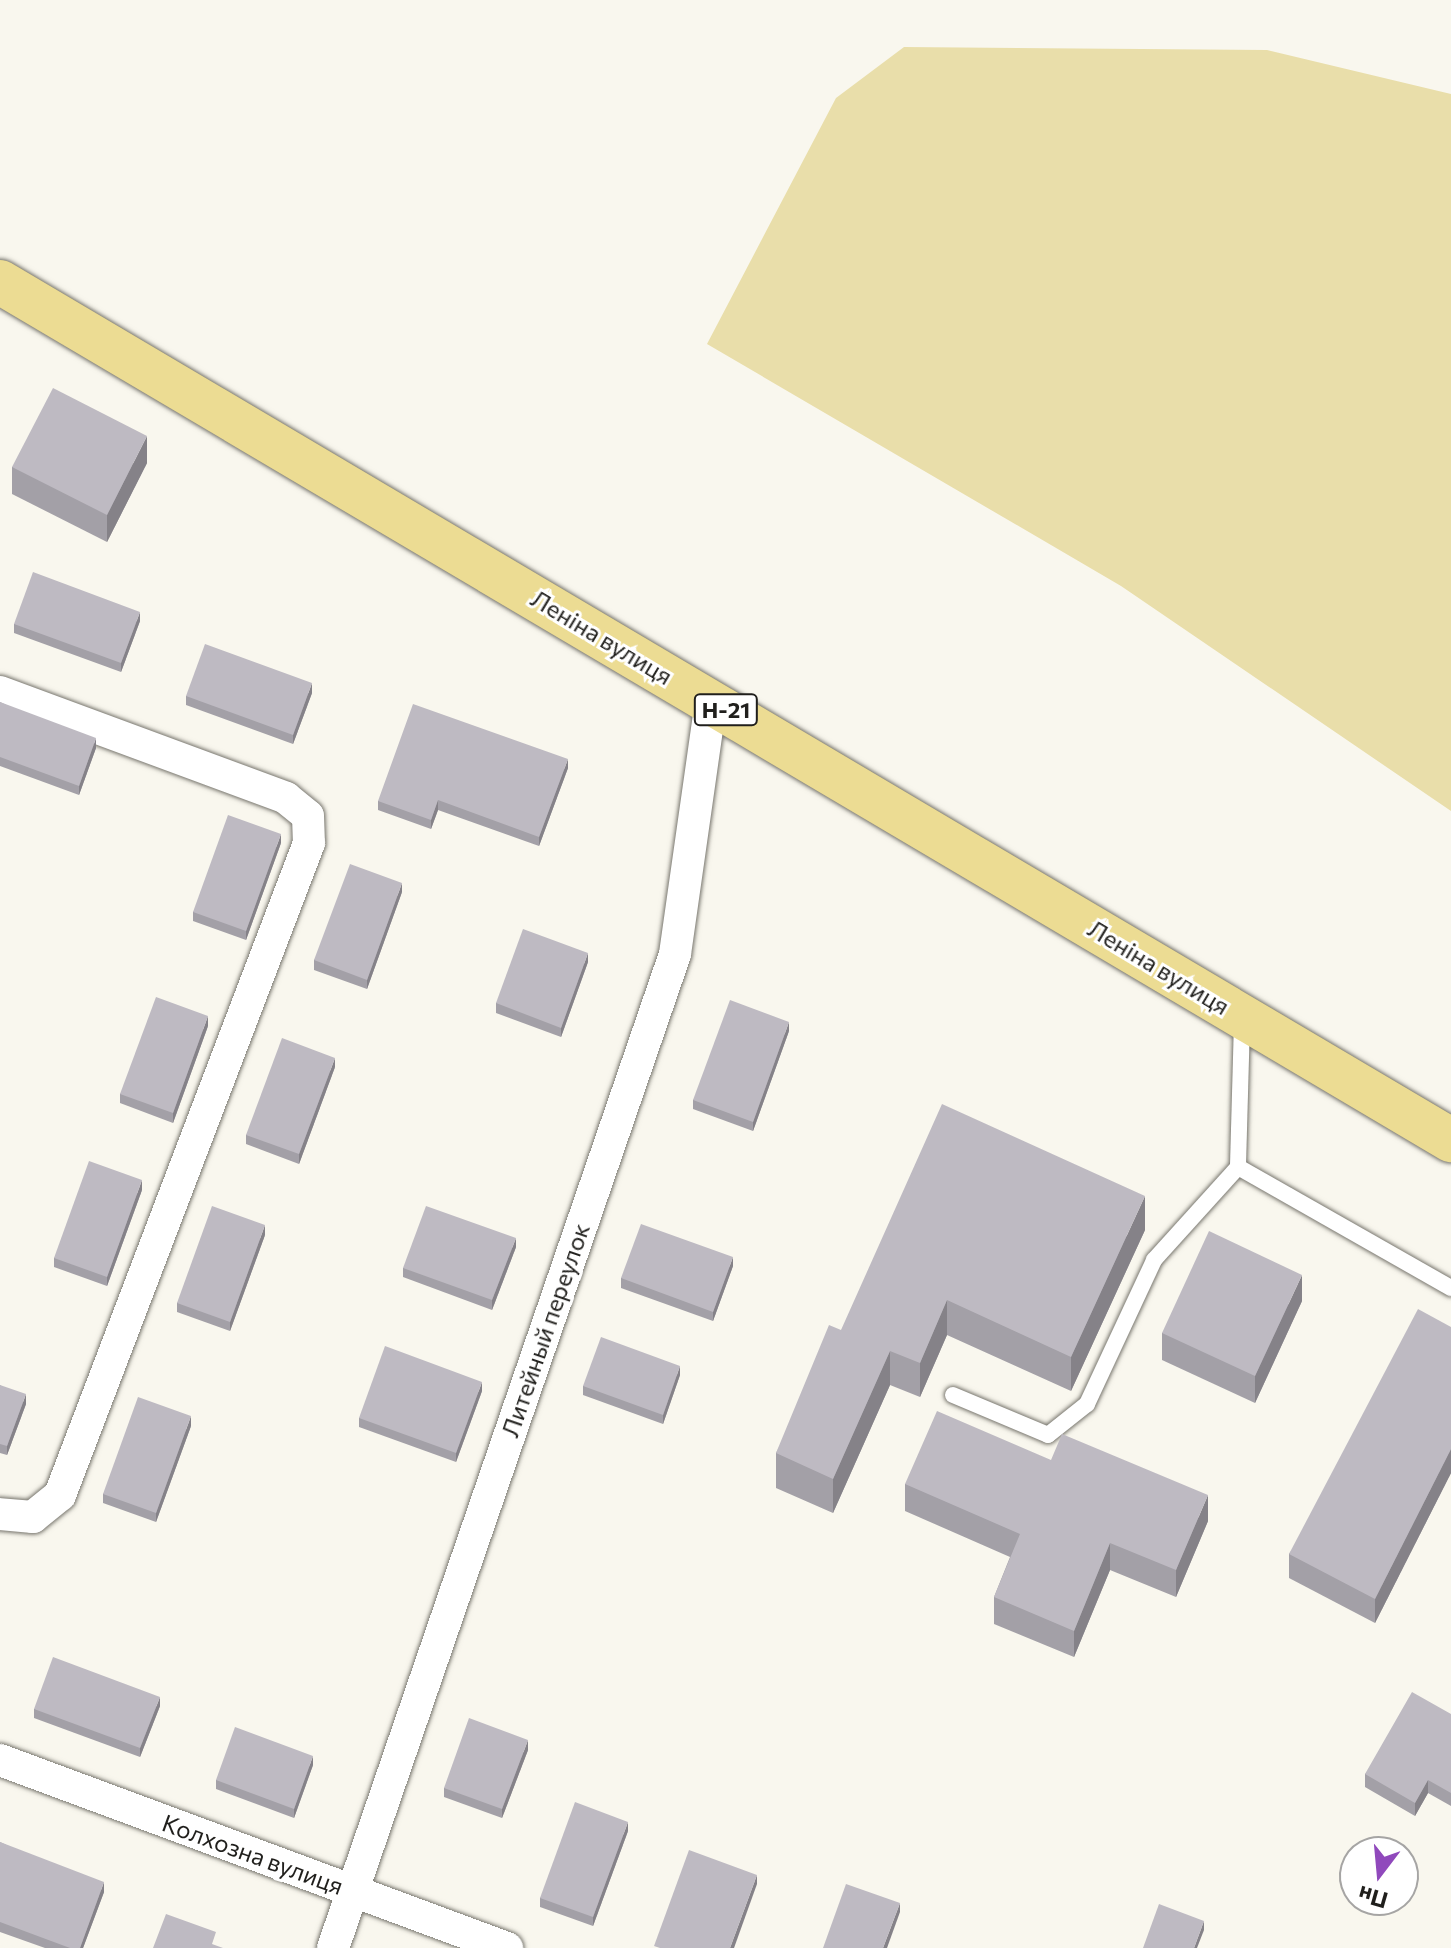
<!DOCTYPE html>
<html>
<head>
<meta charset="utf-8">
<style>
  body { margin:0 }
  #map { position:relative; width:1451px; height:1948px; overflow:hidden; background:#f9f7ee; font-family:Commissioner,sans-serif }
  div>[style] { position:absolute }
  .green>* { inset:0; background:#e9deaa }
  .roads { filter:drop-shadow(0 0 2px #78766e) drop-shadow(0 0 2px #78766e) }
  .service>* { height:16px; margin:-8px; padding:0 8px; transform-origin:8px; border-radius:8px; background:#fff }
  .minor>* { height:32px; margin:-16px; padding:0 16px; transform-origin:16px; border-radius:16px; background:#fff }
  .primary>* { height:44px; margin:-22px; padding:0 22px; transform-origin:22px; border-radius:22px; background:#ecdc93 }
  .wall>* { inset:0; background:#a3a0a7 }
  .shaded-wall>* { inset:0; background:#858288 }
  .building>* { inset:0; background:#bebac2 }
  span { translate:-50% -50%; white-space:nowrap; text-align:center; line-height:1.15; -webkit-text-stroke:6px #fff; paint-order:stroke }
  .shield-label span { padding:2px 6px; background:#fff; border:2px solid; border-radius:6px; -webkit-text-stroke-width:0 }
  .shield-label { font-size:22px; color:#201f1c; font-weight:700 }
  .street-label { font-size:24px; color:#201f1c }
  .north { position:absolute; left:1339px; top:1836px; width:80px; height:80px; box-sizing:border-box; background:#fff; border:2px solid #a6a5a4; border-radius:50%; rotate:196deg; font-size:22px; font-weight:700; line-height:32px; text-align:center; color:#201f1c }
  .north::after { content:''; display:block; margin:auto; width:28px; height:36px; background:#9049bc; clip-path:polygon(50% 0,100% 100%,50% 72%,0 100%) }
</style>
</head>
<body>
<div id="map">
  <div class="green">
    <div style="clip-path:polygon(904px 47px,1267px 50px,1451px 94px,1451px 811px,1121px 586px,707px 344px,836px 98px)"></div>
  </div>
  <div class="roads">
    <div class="service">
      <div style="left:1242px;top:1022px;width:145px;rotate:91.6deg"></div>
      <div style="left:1238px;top:1167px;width:245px;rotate:29.6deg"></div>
      <div style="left:953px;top:1395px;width:103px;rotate:22.8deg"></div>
      <div style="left:1048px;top:1435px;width:50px;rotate:-38.5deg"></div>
      <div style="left:1087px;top:1404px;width:159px;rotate:-65deg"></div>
      <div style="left:1154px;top:1260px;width:125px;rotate:-47.9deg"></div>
    </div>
    <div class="minor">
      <div style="left:0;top:692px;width:305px;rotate:20.3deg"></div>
      <div style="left:286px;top:798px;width:28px;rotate:39deg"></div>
      <div style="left:308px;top:816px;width:27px;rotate:88deg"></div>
      <div style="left:309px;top:843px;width:698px;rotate:110.9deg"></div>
      <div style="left:60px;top:1495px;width:35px;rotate:141deg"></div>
      <div style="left:33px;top:1517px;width:33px;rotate:-175deg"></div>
      <div style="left:0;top:1760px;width:541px;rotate:20.35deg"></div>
      <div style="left:333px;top:1948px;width:1051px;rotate:-71.01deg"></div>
      <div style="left:675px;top:954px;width:255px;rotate:-81.9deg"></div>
    </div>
    <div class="primary">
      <div style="left:0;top:282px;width:1686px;rotate:30.6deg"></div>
    </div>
  </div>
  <div class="wall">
    <div style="clip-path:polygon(147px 463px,107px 542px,12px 494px,12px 467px)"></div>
    <div style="clip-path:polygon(140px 621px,121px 672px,14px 633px,14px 624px)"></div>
    <div style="clip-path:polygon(312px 693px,293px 744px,186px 705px,186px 696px)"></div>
    <div style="clip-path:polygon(0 702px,96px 748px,79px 795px,0 766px)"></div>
    <div style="clip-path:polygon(568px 768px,539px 846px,438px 810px,431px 829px,378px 810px,378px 801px)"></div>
    <div style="clip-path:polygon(281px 843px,246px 940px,193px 921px,193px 912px)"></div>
    <div style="clip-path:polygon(402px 892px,367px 989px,314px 970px,314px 960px)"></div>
    <div style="clip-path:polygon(588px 962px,561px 1037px,496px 1013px,496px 1003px)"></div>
    <div style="clip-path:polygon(208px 1026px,173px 1123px,120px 1103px,120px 1094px)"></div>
    <div style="clip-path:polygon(789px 1031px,753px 1131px,693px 1109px,693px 1100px)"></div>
    <div style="clip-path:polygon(335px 1067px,299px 1164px,246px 1144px,246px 1135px)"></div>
    <div style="clip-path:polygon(142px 1190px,107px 1286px,54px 1267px,54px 1258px)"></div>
    <div style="clip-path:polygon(1145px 1230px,1071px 1391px,947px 1335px,920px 1397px,890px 1385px,833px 1513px,776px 1488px,776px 1453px,841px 1330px)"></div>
    <div style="clip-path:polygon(265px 1235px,230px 1331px,177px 1312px,177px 1303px)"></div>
    <div style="clip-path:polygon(516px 1247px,492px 1310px,403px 1277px,403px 1268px)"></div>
    <div style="clip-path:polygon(733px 1266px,713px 1321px,621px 1288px,621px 1278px)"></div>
    <div style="clip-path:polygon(1302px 1301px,1255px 1403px,1162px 1360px,1162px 1333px)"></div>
    <div style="clip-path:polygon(1451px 1327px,1451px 1473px,1375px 1623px,1289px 1578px,1289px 1554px)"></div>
    <div style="clip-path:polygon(680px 1375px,663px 1424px,583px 1395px,583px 1386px)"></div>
    <div style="clip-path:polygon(0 1385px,26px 1404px,7px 1455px,0 1453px)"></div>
    <div style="clip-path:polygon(482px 1391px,456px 1462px,359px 1427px,359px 1418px)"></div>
    <div style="clip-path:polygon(191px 1426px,156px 1522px,103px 1503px,103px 1494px)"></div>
    <div style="clip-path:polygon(1051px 1460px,1208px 1521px,1176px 1597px,1110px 1570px,1074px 1657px,994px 1624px,994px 1597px,1010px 1557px,905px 1511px,905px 1484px)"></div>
    <div style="clip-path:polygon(160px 1706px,140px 1757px,34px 1718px,34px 1709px)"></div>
    <div style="clip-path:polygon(1451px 1714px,1451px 1806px,1428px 1793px,1415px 1816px,1365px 1787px,1365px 1774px)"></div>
    <div style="clip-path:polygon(528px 1750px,502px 1818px,444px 1797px,444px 1788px)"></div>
    <div style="clip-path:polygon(313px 1765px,294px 1818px,216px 1789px,216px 1780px)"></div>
    <div style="clip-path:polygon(628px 1831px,593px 1926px,540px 1907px,540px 1898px)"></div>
    <div style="clip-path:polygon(0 1842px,104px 1892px,83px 1948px,45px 1948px,0 1932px)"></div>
  </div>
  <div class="shaded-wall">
    <div style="clip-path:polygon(147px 436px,147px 463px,107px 542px,107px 515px)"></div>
    <div style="clip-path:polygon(140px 612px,140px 621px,121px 672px,121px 663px)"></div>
    <div style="clip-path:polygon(312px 683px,312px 693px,293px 744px,293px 735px)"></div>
    <div style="clip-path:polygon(96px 738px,96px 748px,79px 795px,79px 786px)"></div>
    <div style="clip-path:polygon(568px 759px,568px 768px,539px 846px,539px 837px)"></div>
    <div style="clip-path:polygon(438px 800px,438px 810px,431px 829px,431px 820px)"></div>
    <div style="clip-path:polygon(281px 834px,281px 843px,246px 940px,246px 931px)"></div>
    <div style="clip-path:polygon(402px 883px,402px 892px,367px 989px,367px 980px)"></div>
    <div style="clip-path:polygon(588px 953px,588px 962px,561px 1037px,561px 1028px)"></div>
    <div style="clip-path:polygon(208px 1016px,208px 1026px,173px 1123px,173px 1113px)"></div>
    <div style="clip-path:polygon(789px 1022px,789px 1031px,753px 1131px,753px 1122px)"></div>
    <div style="clip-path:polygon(335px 1058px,335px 1067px,299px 1164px,299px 1154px)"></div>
    <div style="clip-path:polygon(142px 1180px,142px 1190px,107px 1286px,107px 1277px)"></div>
    <div style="clip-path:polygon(1145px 1196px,1145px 1230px,1071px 1391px,1071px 1357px)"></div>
    <div style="clip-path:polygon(265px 1225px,265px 1235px,230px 1331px,230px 1322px)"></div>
    <div style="clip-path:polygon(516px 1238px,516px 1247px,492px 1310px,492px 1300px)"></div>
    <div style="clip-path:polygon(733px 1257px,733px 1266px,713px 1321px,713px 1312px)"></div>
    <div style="clip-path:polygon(1302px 1275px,1302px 1301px,1255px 1403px,1255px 1376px)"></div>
    <div style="clip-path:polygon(947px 1300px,947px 1335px,920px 1397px,920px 1363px)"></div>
    <div style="clip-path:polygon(890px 1351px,890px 1385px,833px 1513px,833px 1479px)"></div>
    <div style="clip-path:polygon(680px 1366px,680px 1375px,663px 1424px,663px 1415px)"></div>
    <div style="clip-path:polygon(482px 1382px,482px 1391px,456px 1462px,456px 1453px)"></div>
    <div style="clip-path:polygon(26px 1394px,26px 1404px,7px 1455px,7px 1446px)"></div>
    <div style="clip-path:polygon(191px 1416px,191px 1426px,156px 1522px,156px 1513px)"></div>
    <div style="clip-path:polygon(1451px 1449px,1451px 1473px,1375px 1623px,1375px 1599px)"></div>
    <div style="clip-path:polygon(1208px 1495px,1208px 1521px,1176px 1597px,1176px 1570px)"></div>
    <div style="clip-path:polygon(1110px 1543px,1110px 1570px,1074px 1657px,1074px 1631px)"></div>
    <div style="clip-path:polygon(160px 1697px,160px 1706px,140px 1757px,140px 1748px)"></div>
    <div style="clip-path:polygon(528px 1740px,528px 1750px,502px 1818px,502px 1809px)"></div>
    <div style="clip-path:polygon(313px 1756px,313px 1765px,294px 1818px,294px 1809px)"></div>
    <div style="clip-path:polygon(1428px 1780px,1428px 1793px,1415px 1816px,1415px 1803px)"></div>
    <div style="clip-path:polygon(628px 1822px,628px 1831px,593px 1926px,593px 1917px)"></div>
    <div style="clip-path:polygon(757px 1875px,757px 1884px,734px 1948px,730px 1948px)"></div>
    <div style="clip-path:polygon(104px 1882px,104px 1892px,83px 1948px,80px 1948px)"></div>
    <div style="clip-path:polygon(900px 1903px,900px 1912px,887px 1948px,883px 1948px)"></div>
    <div style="clip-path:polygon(1204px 1921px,1204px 1930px,1197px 1948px,1194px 1948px)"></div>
  </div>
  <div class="building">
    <div style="clip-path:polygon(53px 388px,147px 436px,107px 515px,12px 467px)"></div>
    <div style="clip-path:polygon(33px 572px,140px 612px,121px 663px,14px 624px)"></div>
    <div style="clip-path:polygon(205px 644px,312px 683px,293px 735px,186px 696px)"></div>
    <div style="clip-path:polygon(0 702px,96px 738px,79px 786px,0 757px)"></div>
    <div style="clip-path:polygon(413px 704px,568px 759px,539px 837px,438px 800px,431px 820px,378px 801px)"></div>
    <div style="clip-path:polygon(228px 815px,281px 834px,246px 931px,193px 912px)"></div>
    <div style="clip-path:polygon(350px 864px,402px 883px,367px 980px,314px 960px)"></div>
    <div style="clip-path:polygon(523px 929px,588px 953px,561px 1028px,496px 1003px)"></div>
    <div style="clip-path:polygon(156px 997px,208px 1016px,173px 1113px,120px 1094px)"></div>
    <div style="clip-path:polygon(730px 1000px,789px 1022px,753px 1122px,693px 1100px)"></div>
    <div style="clip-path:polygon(282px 1038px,335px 1058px,299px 1154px,246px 1135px)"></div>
    <div style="clip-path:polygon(942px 1104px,1145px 1196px,1071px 1357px,947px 1300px,920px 1363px,890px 1351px,833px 1479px,776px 1453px,829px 1325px,841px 1330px)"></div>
    <div style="clip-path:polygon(89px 1161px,142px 1180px,107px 1277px,54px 1258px)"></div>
    <div style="clip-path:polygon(212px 1206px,265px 1225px,230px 1322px,177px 1303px)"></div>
    <div style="clip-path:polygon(426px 1206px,516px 1238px,492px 1300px,403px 1268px)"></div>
    <div style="clip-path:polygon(641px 1224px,733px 1257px,713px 1312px,621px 1278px)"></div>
    <div style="clip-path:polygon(1209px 1231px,1302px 1275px,1255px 1376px,1162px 1333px)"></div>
    <div style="clip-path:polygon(1418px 1309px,1451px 1327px,1451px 1449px,1375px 1599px,1289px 1554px)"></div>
    <div style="clip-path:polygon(601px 1337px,680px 1366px,663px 1415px,583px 1386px)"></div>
    <div style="clip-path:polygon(385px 1346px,482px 1382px,456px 1453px,359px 1418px)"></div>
    <div style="clip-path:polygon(0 1385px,26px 1394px,7px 1446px,0 1444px)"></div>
    <div style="clip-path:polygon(138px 1397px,191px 1416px,156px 1513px,103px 1494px)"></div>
    <div style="clip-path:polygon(937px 1411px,1051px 1460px,1062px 1434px,1208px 1495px,1176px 1570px,1110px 1543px,1074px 1631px,994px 1597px,1020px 1534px,905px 1484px)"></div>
    <div style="clip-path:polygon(53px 1657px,160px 1697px,140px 1748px,34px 1709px)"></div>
    <div style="clip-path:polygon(1412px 1692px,1451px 1714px,1451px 1793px,1428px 1780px,1415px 1803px,1365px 1774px)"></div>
    <div style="clip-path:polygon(469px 1718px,528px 1740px,502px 1809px,444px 1788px)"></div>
    <div style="clip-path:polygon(235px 1727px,313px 1756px,294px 1809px,216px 1780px)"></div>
    <div style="clip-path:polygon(575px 1802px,628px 1822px,593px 1917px,540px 1898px)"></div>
    <div style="clip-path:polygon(0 1842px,104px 1882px,80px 1948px,70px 1948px,0 1922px)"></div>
    <div style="clip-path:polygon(689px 1850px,757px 1875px,730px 1948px,660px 1948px,654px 1946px)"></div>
    <div style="clip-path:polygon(846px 1884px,900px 1903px,883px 1948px,823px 1948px)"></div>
    <div style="clip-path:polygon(1159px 1904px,1204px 1921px,1194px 1948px,1143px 1948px)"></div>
    <div style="clip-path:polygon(166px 1914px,216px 1932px,212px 1944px,223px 1948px,153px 1948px)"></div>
  </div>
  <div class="shield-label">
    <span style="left:726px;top:710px">Н-21</span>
  </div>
  <div class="street-label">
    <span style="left:602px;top:637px;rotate:31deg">Леніна вулиця</span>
    <span style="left:1159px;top:967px;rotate:31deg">Леніна вулиця</span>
    <span style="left:545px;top:1330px;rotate:-71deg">Литейный переулок</span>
    <span style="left:253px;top:1854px;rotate:20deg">Колхозна вулиця</span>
  </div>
  <div class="north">Пн</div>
</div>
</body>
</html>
